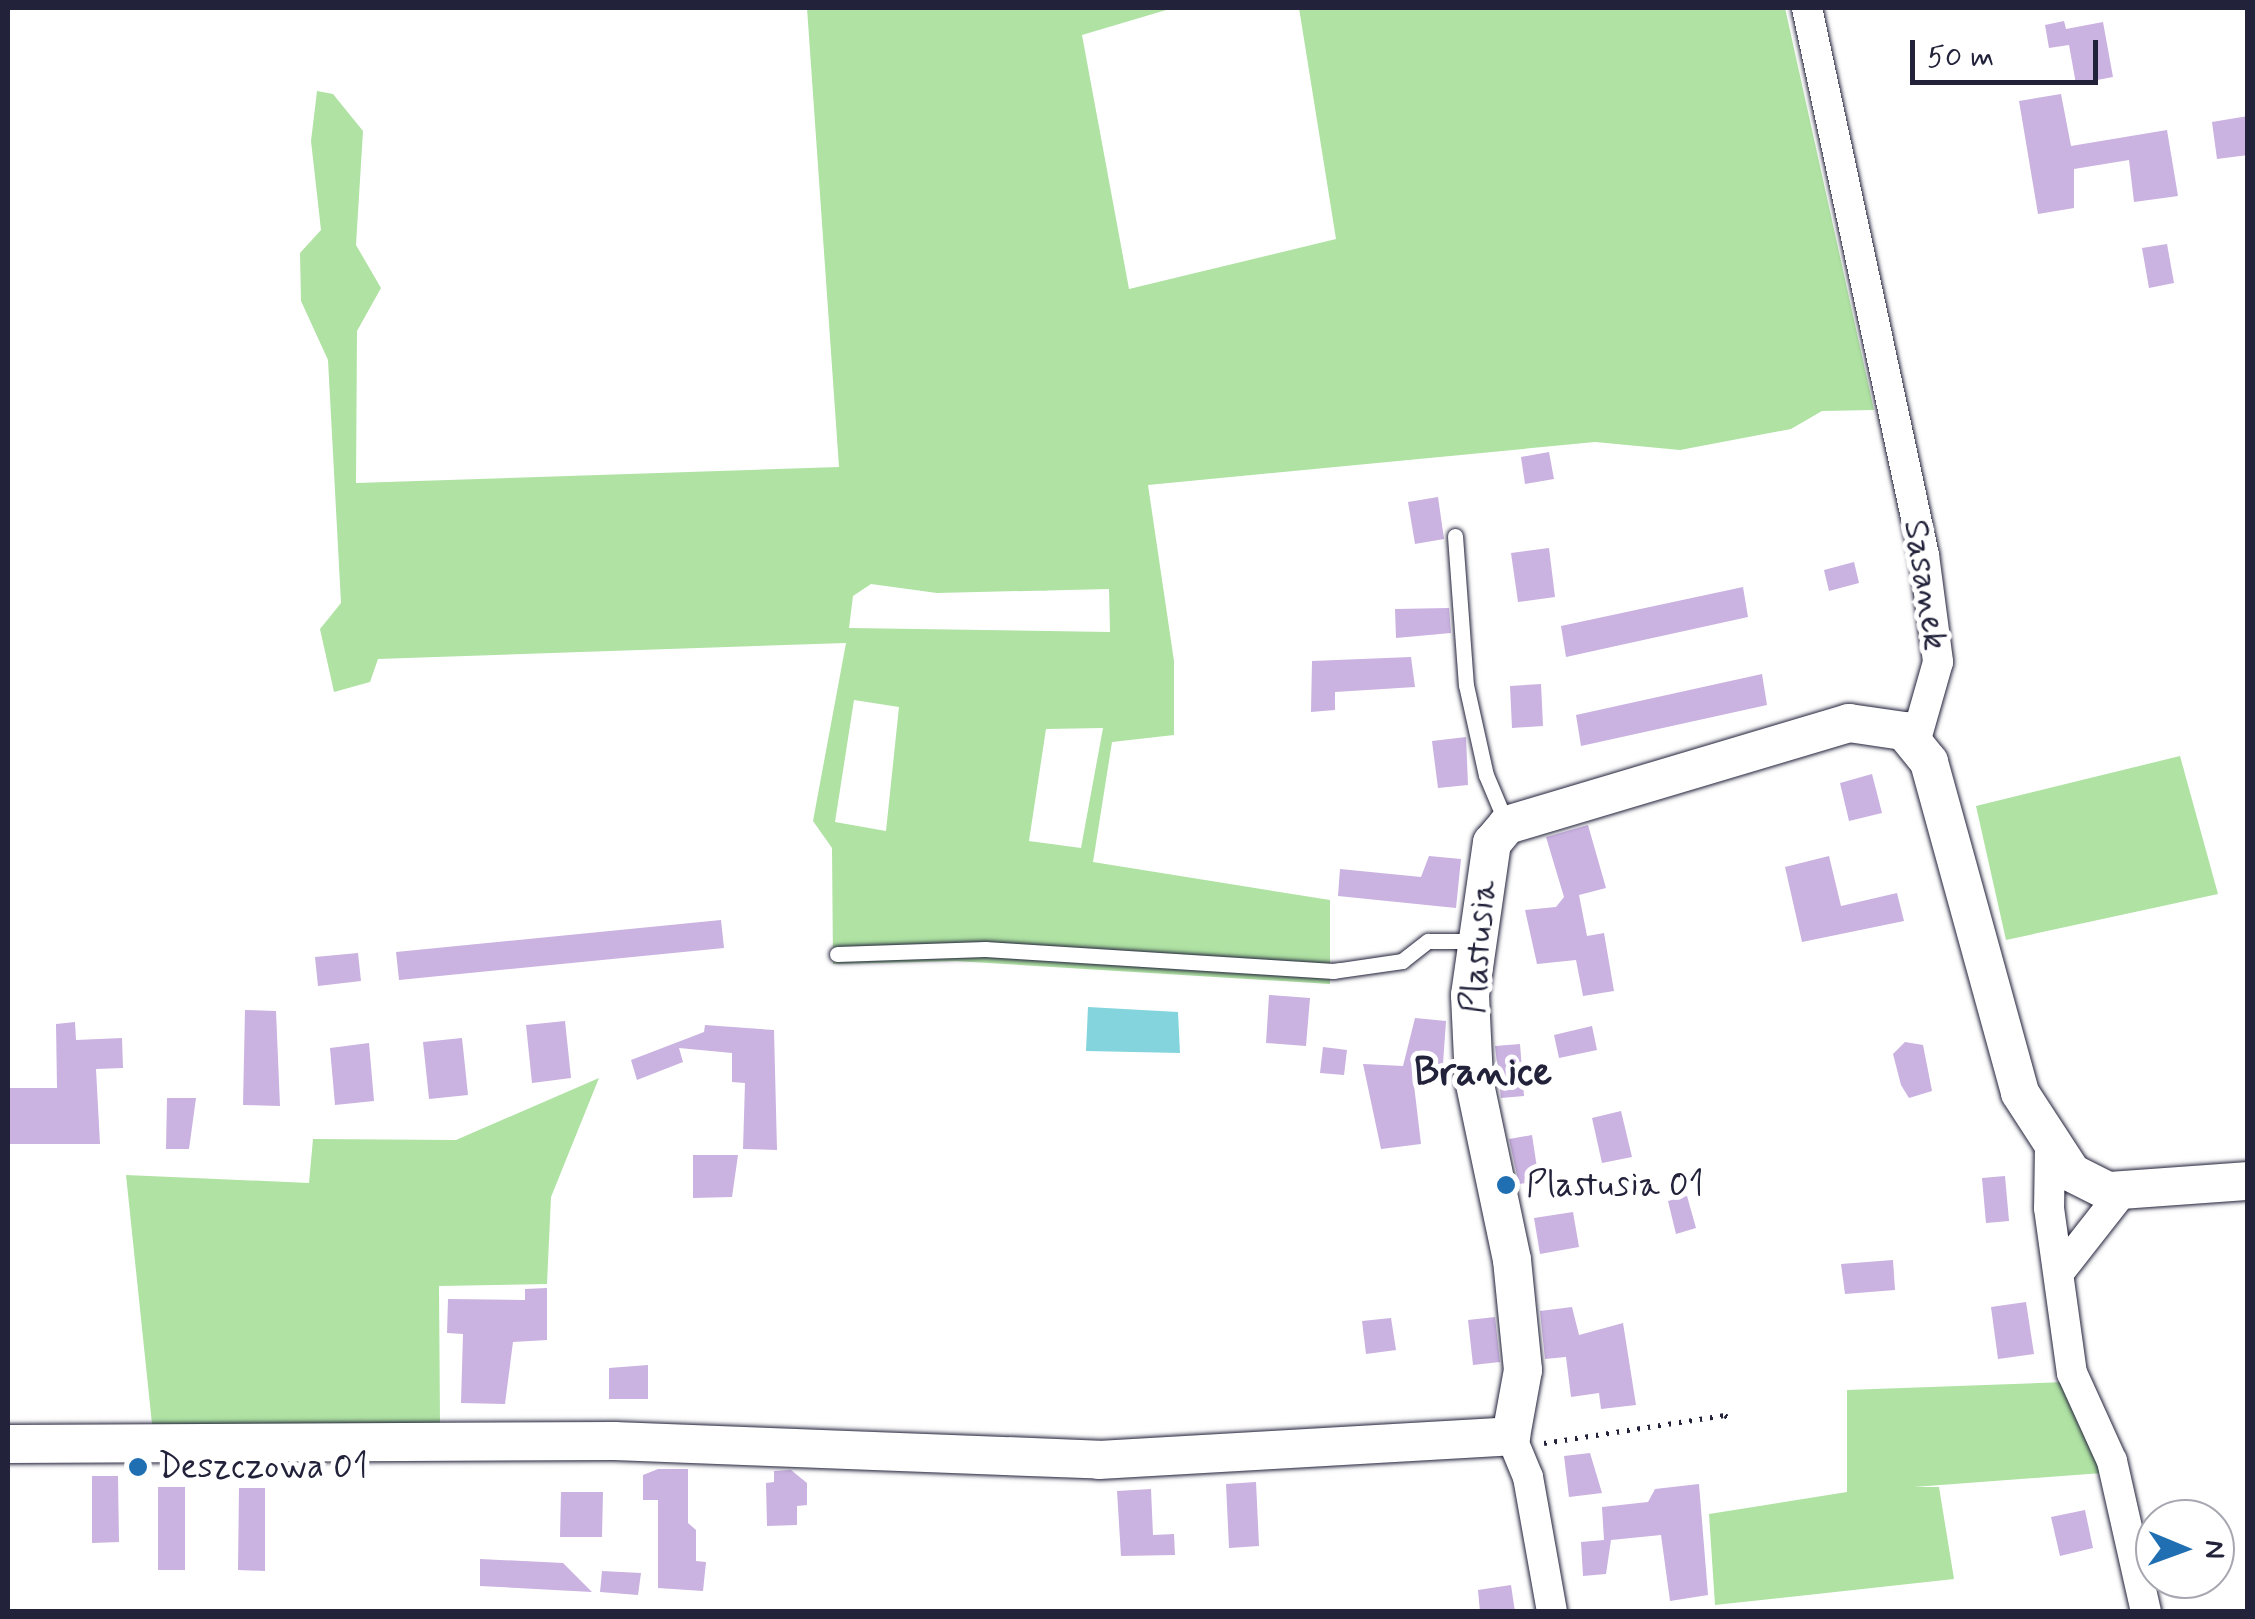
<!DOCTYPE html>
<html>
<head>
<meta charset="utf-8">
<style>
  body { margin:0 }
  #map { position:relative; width:2255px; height:1619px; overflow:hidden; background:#fff; font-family:Mynerve,sans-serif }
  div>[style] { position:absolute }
  .green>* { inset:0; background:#afe2a3 }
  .water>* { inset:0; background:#83d4dd }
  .building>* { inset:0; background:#cab2e1 }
  .path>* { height:5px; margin-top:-2.5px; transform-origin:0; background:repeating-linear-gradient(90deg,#22223b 0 2.5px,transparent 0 10.5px) }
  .roads { filter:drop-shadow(0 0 2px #22223b) drop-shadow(0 0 2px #22223b) }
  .service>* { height:15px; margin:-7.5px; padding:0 7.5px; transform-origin:7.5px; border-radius:7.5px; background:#fff }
  .minor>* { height:30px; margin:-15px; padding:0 15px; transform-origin:15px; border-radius:15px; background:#fff }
  .tertiary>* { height:38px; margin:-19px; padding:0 19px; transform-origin:19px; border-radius:19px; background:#fff }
  .dots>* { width:28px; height:28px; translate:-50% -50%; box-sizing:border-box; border:5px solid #fff; border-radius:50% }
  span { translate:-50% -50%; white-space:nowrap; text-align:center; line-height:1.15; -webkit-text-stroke:10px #fff; paint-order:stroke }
  .street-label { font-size:35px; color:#22223b }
  .poi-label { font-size:35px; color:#22223b }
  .left { translate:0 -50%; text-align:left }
  .quarter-label { font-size:40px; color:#22223b; font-weight:700 }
  .frame { position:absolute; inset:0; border:10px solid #22223b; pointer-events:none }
  .north { position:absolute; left:2135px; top:1499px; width:100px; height:100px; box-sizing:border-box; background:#fff; border:2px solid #a7a7b1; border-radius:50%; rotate:91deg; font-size:28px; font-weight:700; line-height:40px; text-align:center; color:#22223b }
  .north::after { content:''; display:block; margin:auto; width:35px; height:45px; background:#1f6fb2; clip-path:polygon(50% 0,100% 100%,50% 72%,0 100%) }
  .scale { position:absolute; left:1910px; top:40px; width:188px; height:45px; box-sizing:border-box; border:5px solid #22223b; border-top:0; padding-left:12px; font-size:30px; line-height:35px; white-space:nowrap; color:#22223b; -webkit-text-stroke:8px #fff; paint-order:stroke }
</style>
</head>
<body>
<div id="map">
  <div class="green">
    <div style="clip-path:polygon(evenodd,807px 8px,1173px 8px,1082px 35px,1129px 289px,1336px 239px,1299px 8px,1785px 8px,1874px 410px,1822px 411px,1791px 429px,1680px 450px,1595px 442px,1148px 485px,1174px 661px,1174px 735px,1112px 742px,1093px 862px,1330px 900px,1330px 984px,955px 961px,833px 964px,832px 848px,813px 821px,846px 643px,378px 659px,370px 682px,334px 692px,320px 629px,341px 603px,328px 360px,301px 301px,300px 253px,321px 230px,311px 141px,317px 91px,333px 94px,363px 131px,356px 245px,381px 288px,357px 331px,356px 483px,839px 467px,807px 8px,871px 584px,937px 593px,1109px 589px,1110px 632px,849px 628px,853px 596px,871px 584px,807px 8px,854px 700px,899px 707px,886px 831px,835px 822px,854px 700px,807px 8px,1103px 728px,1081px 848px,1029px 841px,1046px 729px,1103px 728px)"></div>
    <div style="clip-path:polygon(2180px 756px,2218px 894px,2006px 940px,1976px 806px)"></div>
    <div style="clip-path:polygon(599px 1078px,551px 1197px,547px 1284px,439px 1286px,440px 1424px,152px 1424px,126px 1175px,309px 1183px,313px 1139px,456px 1140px)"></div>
    <div style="clip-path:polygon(2065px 1382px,2102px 1473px,1914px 1487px,1939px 1487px,1954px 1579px,1715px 1605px,1709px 1514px,1847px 1492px,1847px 1390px)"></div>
  </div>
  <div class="water">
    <div style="clip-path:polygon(1088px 1007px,1178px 1012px,1180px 1053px,1086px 1051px)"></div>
  </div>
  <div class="building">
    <div style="clip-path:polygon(2064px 21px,2066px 29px,2103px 22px,2113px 77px,2076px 84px,2069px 45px,2049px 48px,2045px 25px)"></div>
    <div style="clip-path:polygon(2061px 94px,2071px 146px,2167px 130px,2178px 196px,2134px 202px,2129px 160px,2074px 169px,2074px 208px,2038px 214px,2019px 101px)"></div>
    <div style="clip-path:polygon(2248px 116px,2248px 155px,2217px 159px,2212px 122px)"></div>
    <div style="clip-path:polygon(2167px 244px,2174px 283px,2149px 288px,2142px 248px)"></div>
    <div style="clip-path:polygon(1549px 452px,1554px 479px,1525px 484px,1521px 457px)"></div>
    <div style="clip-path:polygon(1438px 497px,1444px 539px,1415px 544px,1408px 502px)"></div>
    <div style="clip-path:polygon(1549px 548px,1555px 597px,1518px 602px,1511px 553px)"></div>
    <div style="clip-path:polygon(1854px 562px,1859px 583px,1829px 591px,1824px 570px)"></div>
    <div style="clip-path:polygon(1743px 587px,1748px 617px,1566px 657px,1561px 626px)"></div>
    <div style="clip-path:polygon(1449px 608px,1451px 633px,1396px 638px,1395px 609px)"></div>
    <div style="clip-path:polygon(1411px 657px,1415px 687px,1335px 692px,1335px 710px,1311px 712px,1312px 661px)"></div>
    <div style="clip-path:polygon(1762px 674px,1767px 705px,1581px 746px,1576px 715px)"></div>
    <div style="clip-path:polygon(1541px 684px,1543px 726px,1512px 728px,1510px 686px)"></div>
    <div style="clip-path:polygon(1466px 737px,1468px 785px,1438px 788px,1432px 741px)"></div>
    <div style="clip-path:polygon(1872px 774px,1882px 813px,1849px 821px,1840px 783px)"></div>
    <div style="clip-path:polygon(1588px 825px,1606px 888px,1579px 895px,1587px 936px,1604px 933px,1614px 991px,1583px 996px,1576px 960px,1537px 964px,1525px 910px,1556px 907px,1564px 897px,1546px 837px)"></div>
    <div style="clip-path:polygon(1429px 856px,1461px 859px,1456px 908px,1338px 896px,1340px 869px,1421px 877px)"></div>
    <div style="clip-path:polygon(1829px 856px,1841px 906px,1897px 893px,1904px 921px,1802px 942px,1785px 867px)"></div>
    <div style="clip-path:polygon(721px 920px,724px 948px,399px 980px,396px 952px)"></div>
    <div style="clip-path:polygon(358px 953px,361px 981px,318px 986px,315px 957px)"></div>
    <div style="clip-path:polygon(1269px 995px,1310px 998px,1306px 1046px,1266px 1043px)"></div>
    <div style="clip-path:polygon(245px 1010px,276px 1011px,280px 1106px,243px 1105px)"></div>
    <div style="clip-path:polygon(1415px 1018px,1446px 1021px,1443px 1064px,1422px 1063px,1420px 1086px,1414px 1085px,1421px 1144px,1381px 1149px,1363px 1064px,1403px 1066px)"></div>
    <div style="clip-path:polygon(565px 1021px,571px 1078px,532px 1083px,526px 1025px)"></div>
    <div style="clip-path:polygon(75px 1022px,76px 1040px,122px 1038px,123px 1068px,96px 1069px,100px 1144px,8px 1144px,8px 1088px,57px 1088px,56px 1024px)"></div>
    <div style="clip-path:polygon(705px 1025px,774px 1030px,777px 1150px,743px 1149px,745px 1083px,732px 1082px,732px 1053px,679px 1048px,683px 1062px,637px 1080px,631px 1060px,704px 1032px)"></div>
    <div style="clip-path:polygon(1592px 1026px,1597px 1050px,1559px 1058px,1554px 1035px)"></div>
    <div style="clip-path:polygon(462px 1038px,468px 1095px,429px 1099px,423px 1042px)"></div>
    <div style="clip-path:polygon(1905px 1042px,1923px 1045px,1932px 1091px,1909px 1098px,1901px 1085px,1893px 1054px)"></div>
    <div style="clip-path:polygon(369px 1043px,374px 1101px,335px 1105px,330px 1048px)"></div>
    <div style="clip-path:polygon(1520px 1044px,1524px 1096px,1501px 1098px,1495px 1046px)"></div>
    <div style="clip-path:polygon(1323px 1047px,1347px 1050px,1344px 1075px,1320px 1073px)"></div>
    <div style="clip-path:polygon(167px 1098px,196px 1098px,189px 1149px,166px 1149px)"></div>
    <div style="clip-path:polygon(1621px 1111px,1632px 1157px,1602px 1163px,1592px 1118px)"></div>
    <div style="clip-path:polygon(1532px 1135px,1539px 1181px,1519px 1184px,1509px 1139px)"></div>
    <div style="clip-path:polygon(693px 1155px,738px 1155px,732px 1197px,693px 1198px)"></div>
    <div style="clip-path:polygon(2005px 1176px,2009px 1221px,1986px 1223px,1982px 1178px)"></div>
    <div style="clip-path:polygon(1687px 1196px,1696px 1228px,1676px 1234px,1668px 1201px)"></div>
    <div style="clip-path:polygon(1573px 1212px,1579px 1247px,1540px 1254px,1534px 1218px)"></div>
    <div style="clip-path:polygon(1893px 1260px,1895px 1290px,1845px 1294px,1841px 1264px)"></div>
    <div style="clip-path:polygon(547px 1288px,547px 1340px,513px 1342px,505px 1404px,461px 1403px,463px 1334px,447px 1333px,448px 1299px,525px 1300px,525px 1289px)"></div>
    <div style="clip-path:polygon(2026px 1302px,2034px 1354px,1998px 1359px,1991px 1307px)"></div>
    <div style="clip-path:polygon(1572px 1307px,1579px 1335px,1623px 1323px,1636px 1405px,1601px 1409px,1599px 1393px,1571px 1397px,1566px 1357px,1545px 1359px,1540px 1311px)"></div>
    <div style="clip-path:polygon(1495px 1317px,1500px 1362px,1473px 1365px,1468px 1320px)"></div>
    <div style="clip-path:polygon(1391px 1318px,1396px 1350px,1366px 1354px,1362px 1321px)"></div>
    <div style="clip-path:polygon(648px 1365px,648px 1399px,609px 1399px,609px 1368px)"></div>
    <div style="clip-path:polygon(1590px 1453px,1602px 1493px,1569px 1497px,1564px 1456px)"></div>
    <div style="clip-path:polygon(658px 1469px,688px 1469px,688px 1523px,696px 1530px,696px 1561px,706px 1562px,703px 1591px,658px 1588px,658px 1500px,643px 1500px,643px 1475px)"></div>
    <div style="clip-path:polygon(791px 1470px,807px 1483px,807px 1505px,797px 1506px,797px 1525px,767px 1526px,766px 1483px,774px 1482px,774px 1471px)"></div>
    <div style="clip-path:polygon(92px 1476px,118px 1476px,119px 1542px,92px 1543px)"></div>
    <div style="clip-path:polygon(1256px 1482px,1259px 1546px,1229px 1548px,1226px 1484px)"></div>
    <div style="clip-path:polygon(1699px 1484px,1708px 1595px,1670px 1601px,1661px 1535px,1611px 1540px,1606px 1574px,1583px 1576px,1581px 1542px,1604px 1540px,1602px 1507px,1648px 1502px,1655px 1489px)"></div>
    <div style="clip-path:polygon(158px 1487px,185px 1487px,185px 1570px,158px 1570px)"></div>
    <div style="clip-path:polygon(239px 1488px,265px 1488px,265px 1571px,238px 1570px)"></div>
    <div style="clip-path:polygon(1151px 1489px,1153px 1535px,1174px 1534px,1175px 1555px,1121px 1556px,1117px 1491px)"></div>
    <div style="clip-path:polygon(561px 1492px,603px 1492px,602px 1537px,560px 1537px)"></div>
    <div style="clip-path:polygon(2085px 1510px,2093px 1548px,2060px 1556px,2051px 1517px)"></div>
    <div style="clip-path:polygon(480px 1559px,563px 1563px,592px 1592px,480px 1586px)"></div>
    <div style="clip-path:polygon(602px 1571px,641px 1573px,638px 1595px,600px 1592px)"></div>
    <div style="clip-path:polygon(1511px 1585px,1515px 1612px,1480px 1612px,1478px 1590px)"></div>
  </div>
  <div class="path">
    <div style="left:1544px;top:1443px;width:183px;rotate:-8.8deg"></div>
    <div style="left:1725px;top:1415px;width:8px;rotate:40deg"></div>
  </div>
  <div class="roads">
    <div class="service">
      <div style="left:1455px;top:536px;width:149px;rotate:85.8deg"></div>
      <div style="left:1466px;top:685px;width:92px;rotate:77.5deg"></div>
      <div style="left:1486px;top:775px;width:54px;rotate:67.2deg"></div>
      <div style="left:837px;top:954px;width:148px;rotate:-1.9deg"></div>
      <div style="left:985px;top:949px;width:349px;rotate:3.6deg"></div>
      <div style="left:1333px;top:971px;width:70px;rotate:-8.2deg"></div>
      <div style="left:1402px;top:961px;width:33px;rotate:-38deg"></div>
      <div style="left:1428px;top:941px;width:48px"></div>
    </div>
    <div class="minor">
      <div style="left:1807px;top:8px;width:559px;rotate:77.93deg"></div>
      <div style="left:1924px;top:555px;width:108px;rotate:82.5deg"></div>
      <div style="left:1938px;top:662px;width:80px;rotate:105.9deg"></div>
      <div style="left:2050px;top:1147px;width:61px;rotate:90.9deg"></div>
      <div style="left:2049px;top:1208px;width:167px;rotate:82.1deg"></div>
      <div style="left:2072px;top:1373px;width:97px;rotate:65.6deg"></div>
      <div style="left:2112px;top:1461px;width:155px;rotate:77.3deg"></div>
      <div style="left:2061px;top:1270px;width:100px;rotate:-51.9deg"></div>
      <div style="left:1511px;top:1436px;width:44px;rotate:67.5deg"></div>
      <div style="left:1528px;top:1477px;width:137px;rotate:79.9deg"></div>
    </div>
    <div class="tertiary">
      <div style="left:8px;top:1444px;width:606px;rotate:-0.28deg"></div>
      <div style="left:614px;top:1441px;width:485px;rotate:2.2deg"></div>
      <div style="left:1099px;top:1460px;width:413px;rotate:-3.3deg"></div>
      <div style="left:1511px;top:1436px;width:67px;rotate:-79.7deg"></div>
      <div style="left:1523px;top:1370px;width:111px;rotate:-95.7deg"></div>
      <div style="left:1512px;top:1260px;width:184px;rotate:-101.9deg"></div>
      <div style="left:1474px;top:1080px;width:85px;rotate:-92.7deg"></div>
      <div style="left:1470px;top:995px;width:154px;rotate:-81.8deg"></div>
      <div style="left:1492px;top:843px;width:23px;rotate:-50deg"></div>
      <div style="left:1507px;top:825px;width:357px;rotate:-16.6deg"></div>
      <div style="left:1849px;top:723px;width:56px;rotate:8.3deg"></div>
      <div style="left:1904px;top:731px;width:40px;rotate:51deg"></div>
      <div style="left:1929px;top:762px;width:343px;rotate:74.6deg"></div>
      <div style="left:2020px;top:1093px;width:95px;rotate:57deg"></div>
      <div style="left:2072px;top:1173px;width:40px;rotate:26.6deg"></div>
      <div style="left:2108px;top:1191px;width:140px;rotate:-4.1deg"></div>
    </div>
  </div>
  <div class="dots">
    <div style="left:1506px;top:1185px;background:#1f6fb2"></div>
    <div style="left:138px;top:1467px;background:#1f6fb2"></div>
  </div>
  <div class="street-label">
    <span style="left:1925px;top:585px;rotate:81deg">Sasanek</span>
    <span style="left:1479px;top:947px;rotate:-85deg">Plastusia</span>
  </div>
  <div class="poi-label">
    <span class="left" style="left:1526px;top:1185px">Plastusia 01</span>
    <span class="left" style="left:158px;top:1467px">Deszczowa 01</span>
  </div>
  <div class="quarter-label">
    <span style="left:1483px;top:1073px">Branice</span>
  </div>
  <div class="frame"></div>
  <div class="north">N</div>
  <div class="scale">50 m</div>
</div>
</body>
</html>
